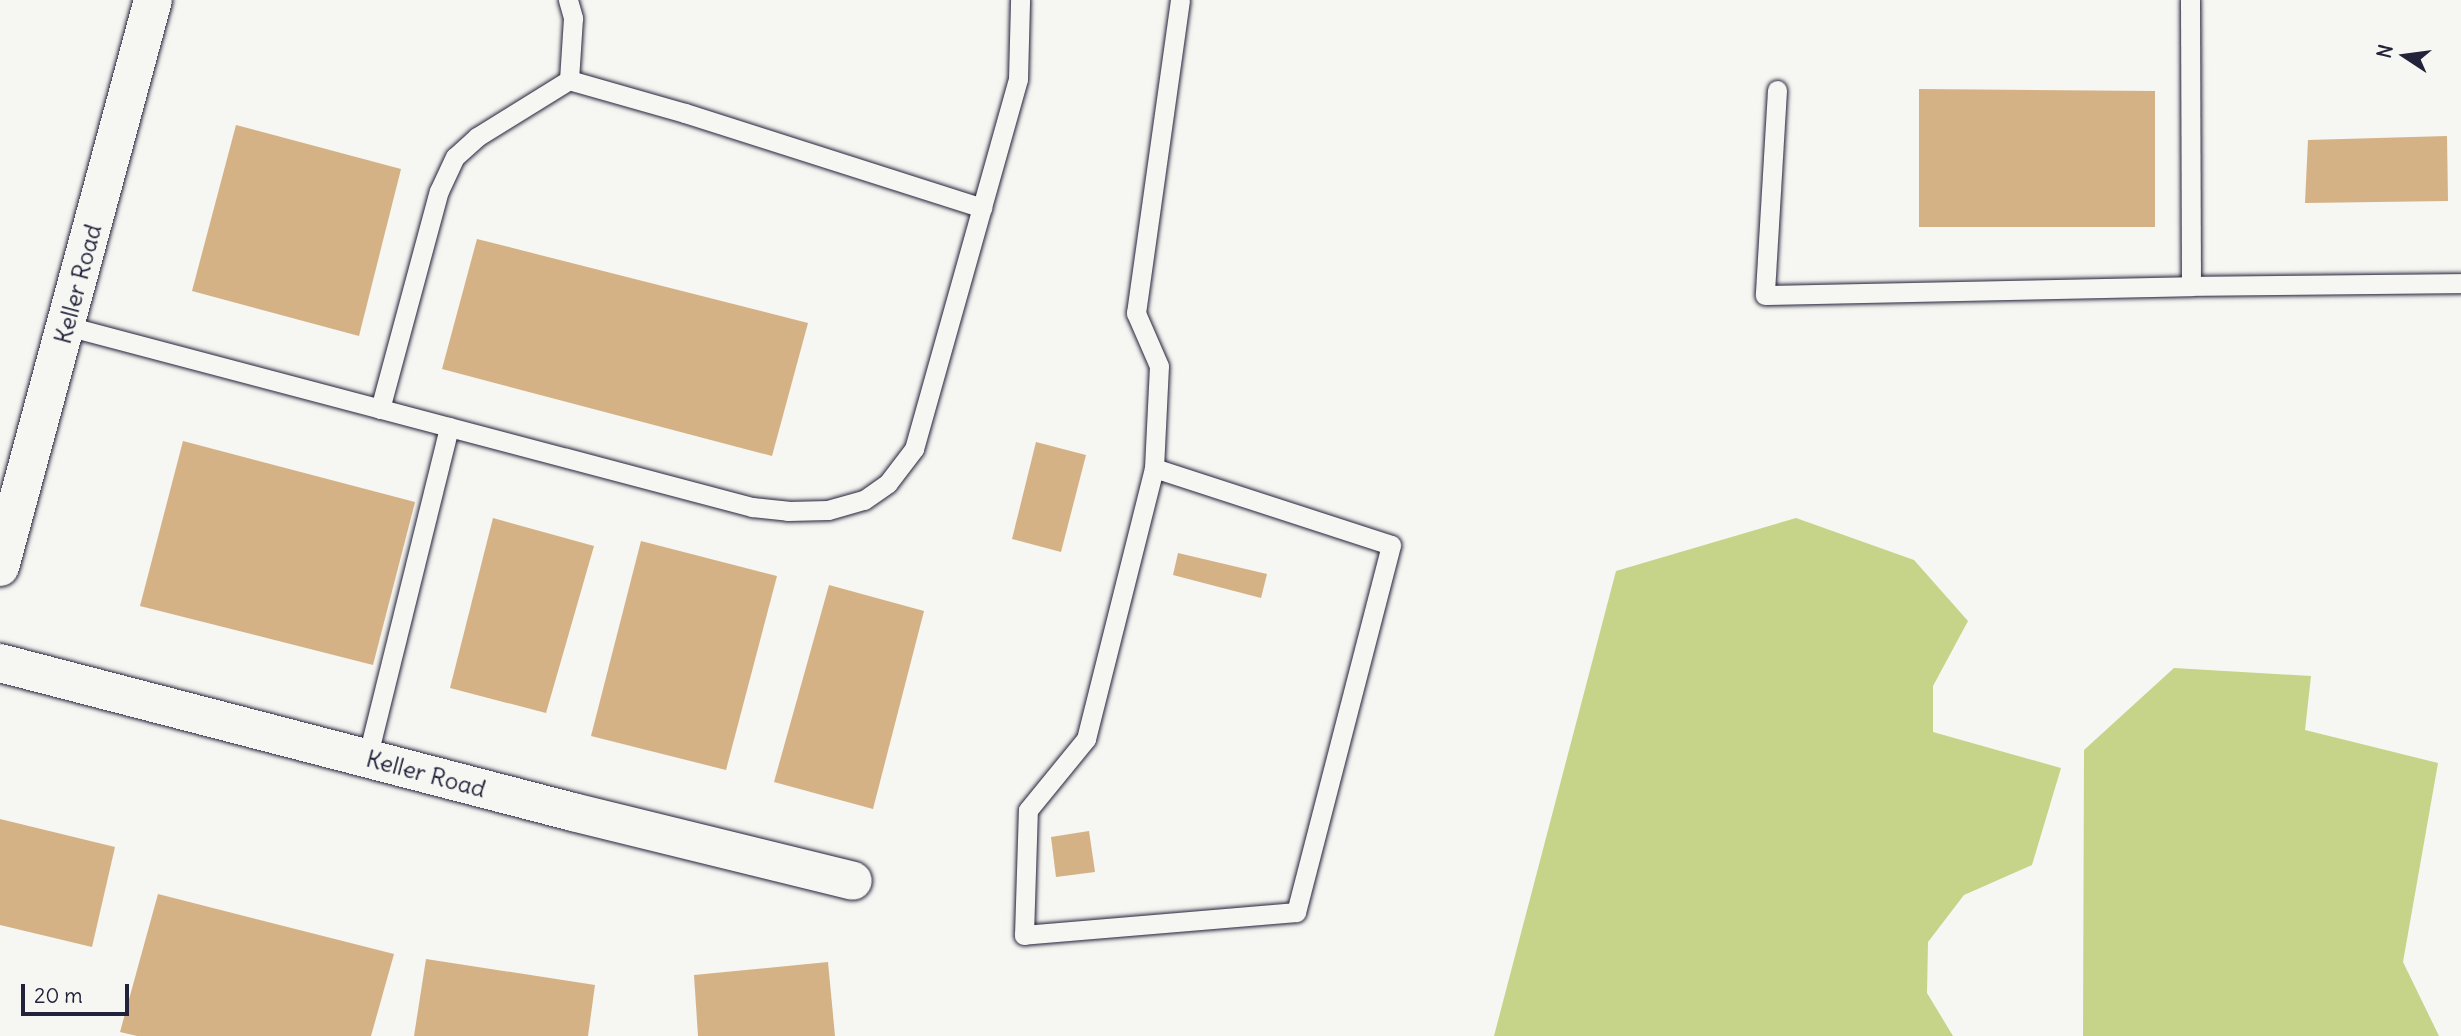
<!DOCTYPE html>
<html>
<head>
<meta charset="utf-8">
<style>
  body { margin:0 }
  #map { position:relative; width:2461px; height:1036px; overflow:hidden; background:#f6f6f2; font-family:Delius,sans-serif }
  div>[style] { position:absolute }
  .green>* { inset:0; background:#c5d488 }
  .building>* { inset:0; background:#d4b286 }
  .roads { filter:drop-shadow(0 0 2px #22223b) drop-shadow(0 0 2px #22223b) }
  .lane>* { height:19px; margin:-9.5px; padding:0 9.5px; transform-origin:9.5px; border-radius:9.5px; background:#f6f6f2 }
  .street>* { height:38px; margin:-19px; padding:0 19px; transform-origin:19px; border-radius:19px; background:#f6f6f2 }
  span { translate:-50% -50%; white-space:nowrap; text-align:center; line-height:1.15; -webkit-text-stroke:7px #f6f6f2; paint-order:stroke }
  .street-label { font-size:24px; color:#22223b }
  .north { position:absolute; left:2370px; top:21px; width:70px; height:70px; -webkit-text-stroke:5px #f6f6f2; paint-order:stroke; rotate:283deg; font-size:19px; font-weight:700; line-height:28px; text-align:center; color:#22223b }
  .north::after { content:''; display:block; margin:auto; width:24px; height:32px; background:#22223b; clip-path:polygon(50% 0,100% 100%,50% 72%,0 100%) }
  .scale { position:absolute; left:21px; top:984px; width:108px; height:32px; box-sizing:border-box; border:4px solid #22223b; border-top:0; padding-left:9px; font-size:21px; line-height:24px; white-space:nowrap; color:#22223b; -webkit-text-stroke:5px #f6f6f2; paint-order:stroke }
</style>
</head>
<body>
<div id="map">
  <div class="green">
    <div style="clip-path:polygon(1796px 518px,1914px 560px,1968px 621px,1933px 686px,1933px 732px,2061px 768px,2032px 865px,1964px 895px,1928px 942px,1927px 993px,1953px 1036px,1494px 1036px,1616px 571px)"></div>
    <div style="clip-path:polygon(2174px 668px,2311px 676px,2305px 730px,2438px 763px,2403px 962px,2439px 1036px,2083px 1036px,2084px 750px)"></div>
  </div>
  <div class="building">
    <div style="clip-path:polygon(1919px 89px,2155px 91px,2155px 227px,1919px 227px)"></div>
    <div style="clip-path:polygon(236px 125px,401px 169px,359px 336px,192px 291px)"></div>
    <div style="clip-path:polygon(2447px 136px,2448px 201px,2305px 203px,2308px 140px)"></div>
    <div style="clip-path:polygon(477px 239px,808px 323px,772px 456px,442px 369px)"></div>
    <div style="clip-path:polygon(183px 441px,415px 502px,373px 665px,140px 606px)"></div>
    <div style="clip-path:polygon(1036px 442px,1086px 455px,1061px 552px,1012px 539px)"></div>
    <div style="clip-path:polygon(493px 518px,594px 546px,546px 713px,450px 688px)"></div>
    <div style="clip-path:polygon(641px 541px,777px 576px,726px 770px,591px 736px)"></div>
    <div style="clip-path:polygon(1178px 553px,1267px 574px,1261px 598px,1173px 575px)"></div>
    <div style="clip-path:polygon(829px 585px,924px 611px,873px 809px,774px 782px)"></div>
    <div style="clip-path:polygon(0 819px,115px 847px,92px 947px,0 925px)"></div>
    <div style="clip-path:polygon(1089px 831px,1095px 872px,1056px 877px,1051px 837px)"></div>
    <div style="clip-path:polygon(158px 894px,394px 954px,371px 1036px,137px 1036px,120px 1032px)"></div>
    <div style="clip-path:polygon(426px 959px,595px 985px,588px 1036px,414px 1036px)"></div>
    <div style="clip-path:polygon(828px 962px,835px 1036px,698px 1036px,694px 975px)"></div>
  </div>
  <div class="roads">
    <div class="lane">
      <div style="left:568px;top:0;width:19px;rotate:74deg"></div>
      <div style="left:573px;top:18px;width:62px;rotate:93.7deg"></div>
      <div style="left:569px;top:80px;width:121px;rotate:15.9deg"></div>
      <div style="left:685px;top:113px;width:312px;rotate:17.7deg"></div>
      <div style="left:1777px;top:90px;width:205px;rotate:93.4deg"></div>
      <div style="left:1765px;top:295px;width:426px;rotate:-1.2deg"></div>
      <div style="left:2191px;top:286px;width:286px;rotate:-90.2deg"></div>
      <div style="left:2191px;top:286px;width:270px;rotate:-0.6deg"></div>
      <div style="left:67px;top:326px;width:709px;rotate:14.8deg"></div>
      <div style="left:752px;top:507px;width:36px;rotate:6deg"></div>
      <div style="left:788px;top:511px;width:40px;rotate:-1.4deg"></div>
      <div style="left:828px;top:510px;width:37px;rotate:-16deg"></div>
      <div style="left:864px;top:500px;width:29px;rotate:-35deg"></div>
      <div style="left:888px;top:483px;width:43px;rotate:-52.6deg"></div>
      <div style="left:914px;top:449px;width:384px;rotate:-74.3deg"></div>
      <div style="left:1018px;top:79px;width:79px;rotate:-88.5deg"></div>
      <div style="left:380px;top:409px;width:226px;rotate:-74.9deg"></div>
      <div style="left:439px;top:191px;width:38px;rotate:-65deg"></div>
      <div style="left:455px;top:157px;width:30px;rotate:-42deg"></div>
      <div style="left:477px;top:137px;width:108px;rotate:-31.8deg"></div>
      <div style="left:1154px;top:468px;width:249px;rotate:18deg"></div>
      <div style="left:1391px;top:545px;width:379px;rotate:104.5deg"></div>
      <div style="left:1296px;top:912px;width:273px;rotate:175.2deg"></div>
      <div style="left:1024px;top:935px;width:125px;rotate:-88.2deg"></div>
      <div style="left:1028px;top:810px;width:92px;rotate:-50.8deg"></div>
      <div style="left:1086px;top:739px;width:279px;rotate:-75.9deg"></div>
      <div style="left:1154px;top:468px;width:102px;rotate:-87.2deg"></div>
      <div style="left:1159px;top:366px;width:58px;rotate:-113.5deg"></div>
      <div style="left:1136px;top:313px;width:316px;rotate:-82deg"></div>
      <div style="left:367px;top:759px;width:342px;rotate:-76.1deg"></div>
    </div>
    <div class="street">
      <div style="left:0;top:567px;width:587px;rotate:-74.9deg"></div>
      <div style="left:0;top:663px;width:592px;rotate:14.58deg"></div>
      <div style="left:573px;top:812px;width:288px;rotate:13.8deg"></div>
    </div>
  </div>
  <div class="street-label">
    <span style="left:78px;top:284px;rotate:-75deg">Keller Road</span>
    <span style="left:426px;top:774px;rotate:15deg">Keller Road</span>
  </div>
  <div class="north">N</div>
  <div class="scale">20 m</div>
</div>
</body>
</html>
